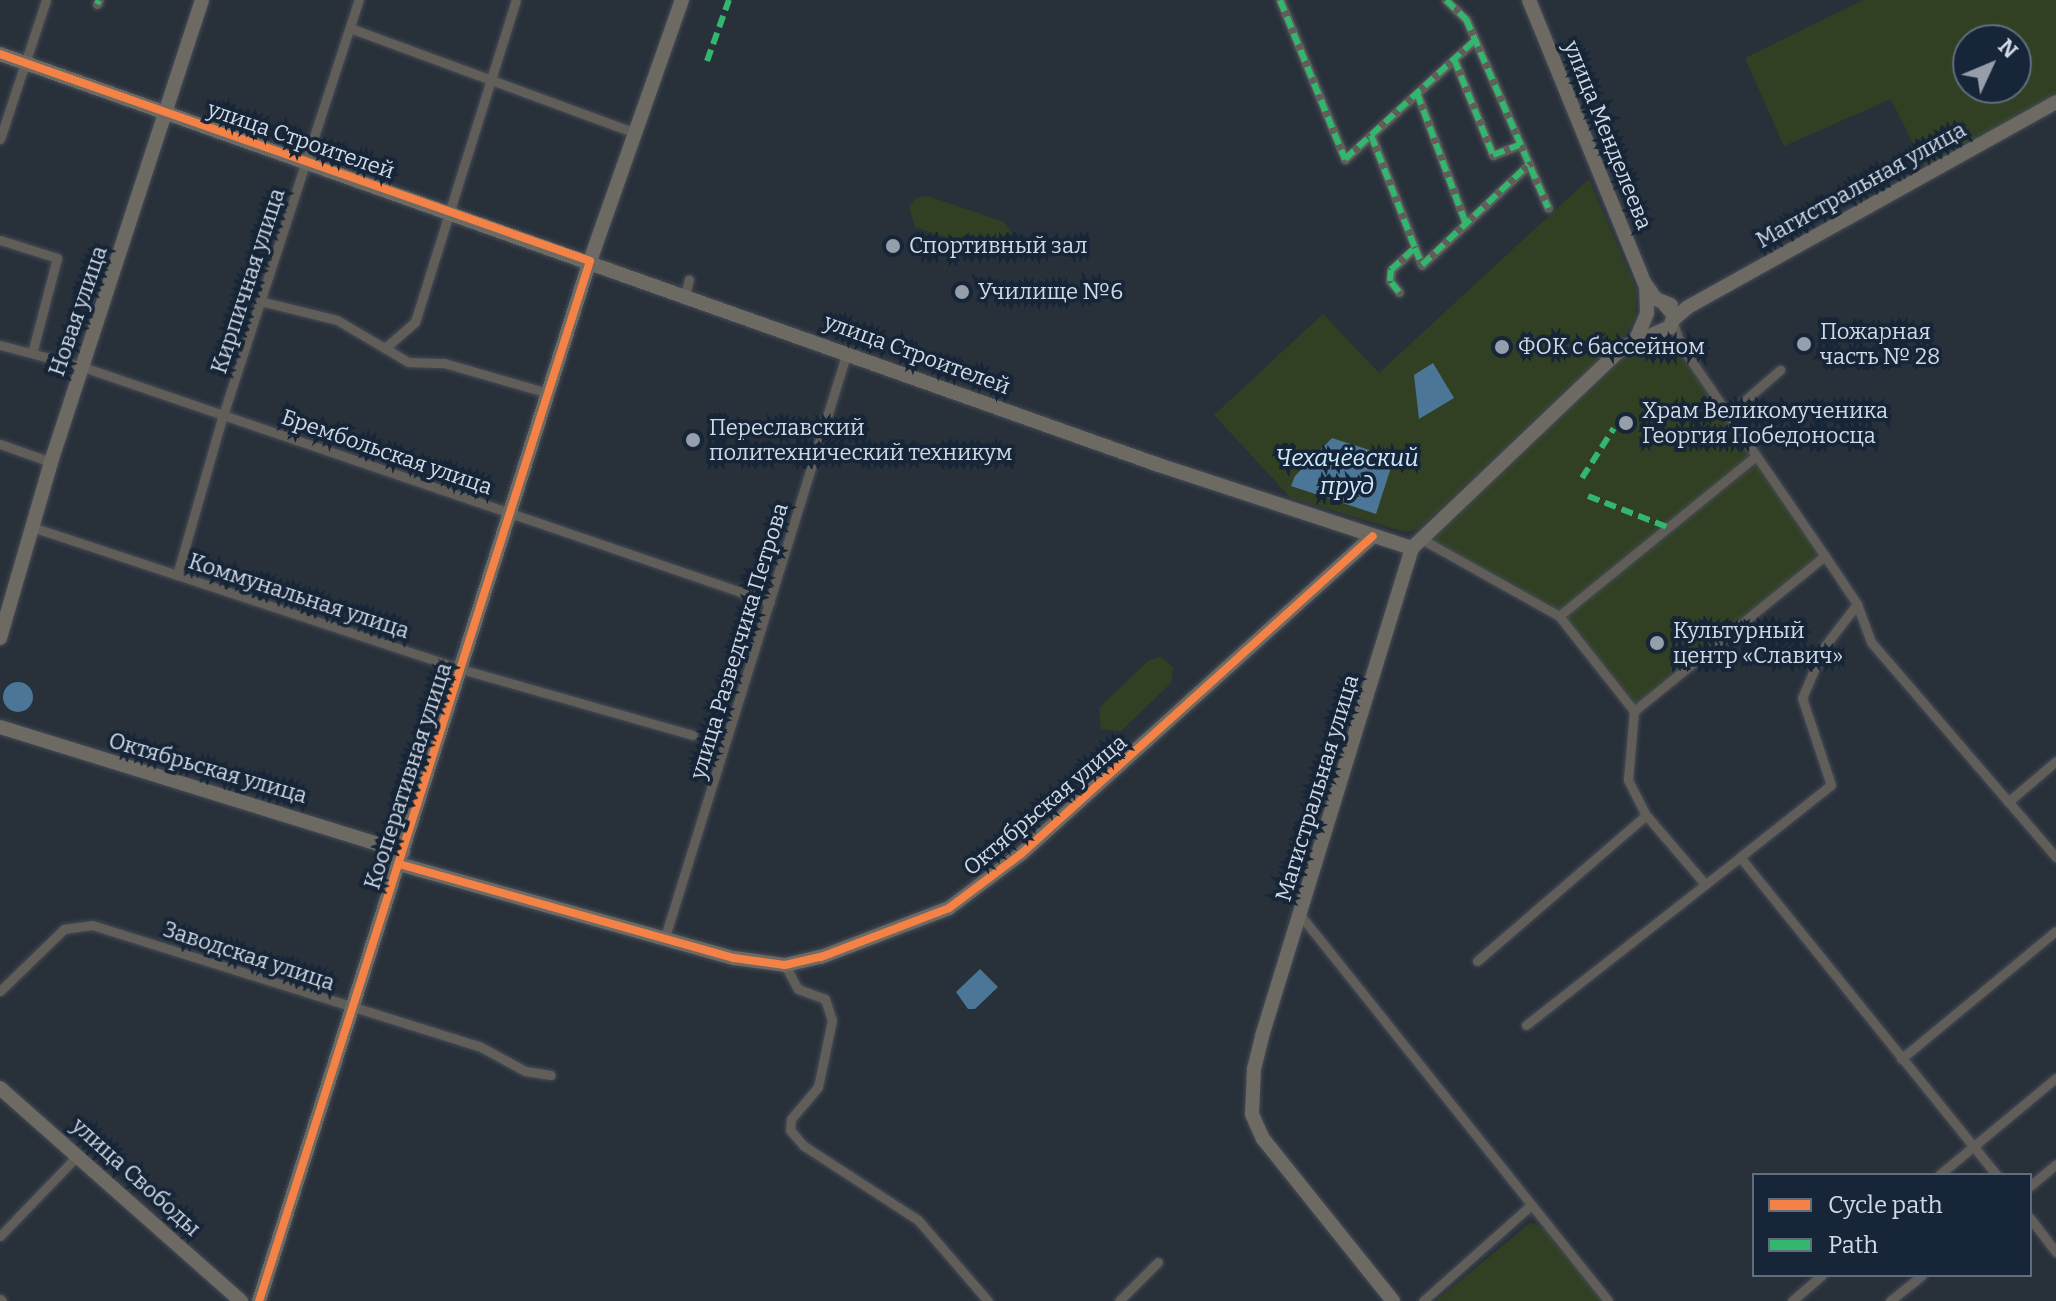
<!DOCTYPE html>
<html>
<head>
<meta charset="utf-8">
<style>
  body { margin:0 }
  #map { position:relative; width:2056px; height:1301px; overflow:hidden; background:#28303a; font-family:Bitter,serif }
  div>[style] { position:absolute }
  .green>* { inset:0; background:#314023 }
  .water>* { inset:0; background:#4b7698 }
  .round { border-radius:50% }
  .roads { filter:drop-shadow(0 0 2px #454b54) drop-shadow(0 0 2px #454b54) }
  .street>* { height:9px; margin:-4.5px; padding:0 4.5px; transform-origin:4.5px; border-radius:4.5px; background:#615e5a }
  .secondary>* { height:14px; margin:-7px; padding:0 7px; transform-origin:7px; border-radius:7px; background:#6d6963 }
  .quiet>* { height:6px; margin-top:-3px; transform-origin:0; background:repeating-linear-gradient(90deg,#33b770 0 12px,transparent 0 18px) }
  .cycleway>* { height:8px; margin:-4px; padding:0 4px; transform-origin:4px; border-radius:4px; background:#f48246 }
  .dots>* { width:22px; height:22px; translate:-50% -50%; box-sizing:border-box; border:4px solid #162537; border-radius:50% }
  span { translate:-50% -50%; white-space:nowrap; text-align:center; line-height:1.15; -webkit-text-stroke:7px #162537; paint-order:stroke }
  .street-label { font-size:22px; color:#d0d9e6 }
  .poi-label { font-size:22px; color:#d0d9e6 }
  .left { translate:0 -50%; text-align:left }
  .water-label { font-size:24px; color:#cde9ff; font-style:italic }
  .legend { position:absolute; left:1752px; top:1173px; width:280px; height:104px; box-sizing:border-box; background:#162537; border:2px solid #606d7d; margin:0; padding:10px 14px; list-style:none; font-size:24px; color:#d0d9e6 }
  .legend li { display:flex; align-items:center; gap:16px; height:40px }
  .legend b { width:40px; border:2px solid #606d7d }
  .north { position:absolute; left:1952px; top:24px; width:80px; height:80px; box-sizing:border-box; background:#162537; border:2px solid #606d7d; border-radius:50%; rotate:46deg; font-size:22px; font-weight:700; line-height:32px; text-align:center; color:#d0d9e6 }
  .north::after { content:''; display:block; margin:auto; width:28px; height:36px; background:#959eaa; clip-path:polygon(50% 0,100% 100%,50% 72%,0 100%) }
</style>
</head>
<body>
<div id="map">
  <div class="green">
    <div style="clip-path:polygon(evenodd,1863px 0,2056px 0,2056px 96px,1925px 167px,1891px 99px,1784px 146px,1745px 58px,1863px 0,1968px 40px,2016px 40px,2016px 88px,1968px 88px,1968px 40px)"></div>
    <div style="clip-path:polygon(1589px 179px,1637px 291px,1635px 319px,1626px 334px,1419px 529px,1405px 532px,1291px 498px,1214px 415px,1323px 314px,1379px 373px)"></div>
    <div style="clip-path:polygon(928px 196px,1004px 222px,1011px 232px,1009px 245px,991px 253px,915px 227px,909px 207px,916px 198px)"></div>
    <div style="clip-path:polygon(1661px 333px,1678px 346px,1825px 556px,1634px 711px,1559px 615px,1426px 541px,1636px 340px)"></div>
    <div style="clip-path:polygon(1161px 657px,1173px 667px,1171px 683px,1121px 731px,1101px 729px,1099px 708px,1149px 660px)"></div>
    <div style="clip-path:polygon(1530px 1223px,1543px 1227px,1602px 1301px,1436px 1301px)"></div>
  </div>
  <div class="water">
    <div style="clip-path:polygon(1433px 363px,1454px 398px,1419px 419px,1414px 375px)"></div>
    <div style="clip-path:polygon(1332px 438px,1394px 458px,1376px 514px,1291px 486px,1295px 476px)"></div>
    <div class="round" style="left:3px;top:682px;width:30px;height:30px"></div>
    <div style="clip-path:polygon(980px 969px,998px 987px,975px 1009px,968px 1009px,956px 992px)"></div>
  </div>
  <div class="roads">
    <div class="street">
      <div style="left:1280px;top:0;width:172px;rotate:67.8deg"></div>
      <div style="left:1345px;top:159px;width:176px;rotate:-42.5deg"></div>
      <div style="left:1446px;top:0;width:28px;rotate:44deg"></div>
      <div style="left:1466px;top:19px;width:206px;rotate:66.5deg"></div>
      <div style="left:97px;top:4px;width:4px;rotate:-63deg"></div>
      <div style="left:350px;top:28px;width:304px;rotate:20.2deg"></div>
      <div style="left:1454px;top:59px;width:104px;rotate:67.9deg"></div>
      <div style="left:1493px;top:155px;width:28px;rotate:-21deg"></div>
      <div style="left:1417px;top:93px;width:140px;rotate:69.5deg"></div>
      <div style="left:1371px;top:135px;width:121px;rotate:68.7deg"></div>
      <div style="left:0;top:139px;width:146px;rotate:-71.7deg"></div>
      <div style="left:0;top:240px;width:60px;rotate:17.5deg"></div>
      <div style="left:57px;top:258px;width:98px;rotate:104.7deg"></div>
      <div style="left:1399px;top:292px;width:14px;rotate:-129deg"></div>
      <div style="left:1390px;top:281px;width:11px;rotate:-85deg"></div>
      <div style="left:1391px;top:270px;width:33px;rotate:-43deg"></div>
      <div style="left:1415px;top:248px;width:18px;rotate:68deg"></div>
      <div style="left:1422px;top:265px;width:146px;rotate:-43.3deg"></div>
      <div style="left:685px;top:295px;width:16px;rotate:-76deg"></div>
      <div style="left:260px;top:301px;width:79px;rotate:13.9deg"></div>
      <div style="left:337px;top:320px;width:82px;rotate:30.6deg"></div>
      <div style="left:408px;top:362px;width:36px;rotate:2deg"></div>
      <div style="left:444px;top:363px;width:108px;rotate:16.1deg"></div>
      <div style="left:0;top:345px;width:86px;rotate:14.8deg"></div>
      <div style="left:83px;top:367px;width:726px;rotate:18.88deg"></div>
      <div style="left:385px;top:348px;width:40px;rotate:-41deg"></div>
      <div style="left:415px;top:322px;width:337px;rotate:-72.6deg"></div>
      <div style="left:1728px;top:415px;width:69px;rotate:-40.9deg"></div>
      <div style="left:0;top:444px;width:54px;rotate:19.4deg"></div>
      <div style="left:32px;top:527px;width:452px;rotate:18.3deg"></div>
      <div style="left:461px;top:669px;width:241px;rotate:15.9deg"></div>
      <div style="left:1425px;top:541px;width:154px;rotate:29.2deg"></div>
      <div style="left:1559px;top:616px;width:121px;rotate:51.7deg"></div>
      <div style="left:1634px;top:711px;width:246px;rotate:-39.1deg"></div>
      <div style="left:1825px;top:556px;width:257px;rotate:-124.4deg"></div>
      <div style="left:1680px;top:344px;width:22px;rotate:-108deg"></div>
      <div style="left:1825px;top:556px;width:58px;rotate:56.3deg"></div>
      <div style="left:1857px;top:604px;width:40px;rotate:69.8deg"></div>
      <div style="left:1871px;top:642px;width:284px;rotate:49.3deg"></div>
      <div style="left:177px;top:575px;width:166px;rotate:-74deg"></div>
      <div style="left:223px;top:415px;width:437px;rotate:-71.9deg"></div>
      <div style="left:1559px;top:616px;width:254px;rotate:-39.1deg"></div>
      <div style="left:1634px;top:711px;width:69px;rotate:95deg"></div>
      <div style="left:1628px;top:780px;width:39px;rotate:63deg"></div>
      <div style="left:1646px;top:815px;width:89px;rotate:49.5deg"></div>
      <div style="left:2008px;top:802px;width:63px;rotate:-40.5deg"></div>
      <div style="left:1740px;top:857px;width:116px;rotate:-38.4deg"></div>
      <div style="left:1831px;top:785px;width:92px;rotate:-108.4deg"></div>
      <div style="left:1802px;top:698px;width:56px;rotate:-66.7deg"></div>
      <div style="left:1824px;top:647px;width:54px;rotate:-52.5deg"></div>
      <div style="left:1301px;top:916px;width:492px;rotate:51.4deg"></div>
      <div style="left:664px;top:940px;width:616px;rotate:-72.71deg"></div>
      <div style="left:1477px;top:961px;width:223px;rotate:-40.8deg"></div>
      <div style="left:785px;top:965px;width:27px;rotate:62deg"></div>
      <div style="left:798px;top:989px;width:29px;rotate:20deg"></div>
      <div style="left:825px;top:999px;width:22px;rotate:72deg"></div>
      <div style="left:832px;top:1020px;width:68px;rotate:101.8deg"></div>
      <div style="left:818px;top:1087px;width:42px;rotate:130.2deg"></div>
      <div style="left:791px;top:1119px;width:11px;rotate:95deg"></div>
      <div style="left:790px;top:1130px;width:21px;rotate:49deg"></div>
      <div style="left:804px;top:1146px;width:136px;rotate:33deg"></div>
      <div style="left:918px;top:1220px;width:107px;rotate:49.2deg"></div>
      <div style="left:0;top:991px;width:89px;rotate:-44.1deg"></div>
      <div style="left:64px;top:929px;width:28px;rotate:-8deg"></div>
      <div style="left:92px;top:925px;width:405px;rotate:17.4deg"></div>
      <div style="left:479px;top:1046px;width:52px;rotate:28.5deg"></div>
      <div style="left:525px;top:1071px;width:26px;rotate:9deg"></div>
      <div style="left:1526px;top:1025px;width:272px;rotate:-38.1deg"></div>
      <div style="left:1740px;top:857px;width:409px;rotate:51.1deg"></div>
      <div style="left:1901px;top:1059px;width:201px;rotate:-39.6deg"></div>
      <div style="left:1939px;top:1175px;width:152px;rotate:-39.7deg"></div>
      <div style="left:2030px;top:1186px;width:34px;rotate:-40deg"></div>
      <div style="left:2030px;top:1218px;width:43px;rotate:52.6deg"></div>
      <div style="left:0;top:1236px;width:112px;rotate:-46.1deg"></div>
      <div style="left:0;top:1299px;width:3px;rotate:45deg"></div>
      <div style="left:1119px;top:1301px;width:55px;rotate:-45deg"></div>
      <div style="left:1423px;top:1301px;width:144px;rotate:-41.6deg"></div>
      <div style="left:1792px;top:1301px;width:40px;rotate:-41deg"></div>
      <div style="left:1890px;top:1301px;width:41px;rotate:-39.1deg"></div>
    </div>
    <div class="secondary">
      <div style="left:1529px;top:0;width:305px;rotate:67.8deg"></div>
      <div style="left:1644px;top:282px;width:21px;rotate:55deg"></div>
      <div style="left:1656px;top:299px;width:16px;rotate:22deg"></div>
      <div style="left:0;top:54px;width:1230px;rotate:19.53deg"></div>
      <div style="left:1159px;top:465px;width:266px;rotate:18.2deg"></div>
      <div style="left:1674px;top:319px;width:18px;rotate:-41deg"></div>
      <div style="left:1688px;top:307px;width:421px;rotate:-29.1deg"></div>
      <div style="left:1637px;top:337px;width:26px;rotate:-67deg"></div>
      <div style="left:1647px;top:313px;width:27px;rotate:-92deg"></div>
      <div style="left:0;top:638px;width:183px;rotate:-73.8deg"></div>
      <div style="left:51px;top:462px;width:486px;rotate:-71.9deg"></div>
      <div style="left:0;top:727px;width:422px;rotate:17.2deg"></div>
      <div style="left:399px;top:864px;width:348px;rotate:15.7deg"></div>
      <div style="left:734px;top:958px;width:51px;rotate:7.8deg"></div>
      <div style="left:785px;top:965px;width:37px;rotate:-13deg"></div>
      <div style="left:821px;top:957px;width:137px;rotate:-20.9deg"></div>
      <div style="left:949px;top:908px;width:90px;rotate:-36.9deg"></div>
      <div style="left:1021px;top:854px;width:474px;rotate:-42.1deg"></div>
      <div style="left:0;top:1088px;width:322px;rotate:41.5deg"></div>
      <div style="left:259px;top:1301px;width:1091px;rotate:-72.35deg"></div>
      <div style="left:590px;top:261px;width:277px;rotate:-70.6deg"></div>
      <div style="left:1393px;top:1301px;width:208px;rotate:-128.7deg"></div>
      <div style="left:1263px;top:1139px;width:27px;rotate:-114deg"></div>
      <div style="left:1252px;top:1114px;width:45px;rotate:-87.5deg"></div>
      <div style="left:1254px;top:1069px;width:34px;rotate:-76deg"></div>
      <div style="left:1262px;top:1036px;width:511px;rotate:-72.91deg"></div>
      <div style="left:1412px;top:548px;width:290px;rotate:-43.6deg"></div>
      <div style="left:1622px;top:348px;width:52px;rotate:-23.6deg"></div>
      <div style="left:1670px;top:327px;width:13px;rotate:-72deg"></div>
      <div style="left:1674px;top:315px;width:13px;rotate:-132deg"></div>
    </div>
  </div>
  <div class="quiet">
    <div style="left:1280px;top:0;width:172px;rotate:67.8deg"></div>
    <div style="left:1345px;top:159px;width:176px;rotate:-42.5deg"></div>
    <div style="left:1446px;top:0;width:28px;rotate:44deg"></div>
    <div style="left:1466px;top:19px;width:206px;rotate:66.5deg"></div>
    <div style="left:97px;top:4px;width:4px;rotate:-63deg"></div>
    <div style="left:1454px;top:59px;width:104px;rotate:67.9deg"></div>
    <div style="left:1493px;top:155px;width:28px;rotate:-21deg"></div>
    <div style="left:707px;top:61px;width:65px;rotate:-70.2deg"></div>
    <div style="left:1417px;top:93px;width:140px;rotate:69.5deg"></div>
    <div style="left:1371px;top:135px;width:121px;rotate:68.7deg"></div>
    <div style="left:1399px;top:292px;width:14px;rotate:-129deg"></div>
    <div style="left:1390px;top:281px;width:11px;rotate:-85deg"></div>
    <div style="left:1391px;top:270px;width:33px;rotate:-43deg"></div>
    <div style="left:1415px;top:248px;width:18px;rotate:68deg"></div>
    <div style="left:1422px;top:265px;width:146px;rotate:-43.3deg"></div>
    <div style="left:1582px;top:478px;width:59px;rotate:-57.4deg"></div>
    <div style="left:1588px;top:496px;width:85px;rotate:21.4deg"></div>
  </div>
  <div class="cycleway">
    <div style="left:0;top:54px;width:625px;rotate:19.33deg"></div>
    <div style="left:590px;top:261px;width:1091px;rotate:107.65deg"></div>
    <div style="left:399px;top:864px;width:348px;rotate:15.7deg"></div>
    <div style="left:734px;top:958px;width:51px;rotate:7.8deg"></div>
    <div style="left:785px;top:965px;width:37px;rotate:-13deg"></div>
    <div style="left:821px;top:957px;width:137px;rotate:-20.9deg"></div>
    <div style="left:949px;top:908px;width:90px;rotate:-36.9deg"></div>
    <div style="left:1021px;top:854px;width:474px;rotate:-42.1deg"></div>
  </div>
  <div class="dots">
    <div style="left:893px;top:246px;background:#959eaa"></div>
    <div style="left:962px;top:292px;background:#959eaa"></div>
    <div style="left:1804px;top:344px;background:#959eaa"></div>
    <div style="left:1502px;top:347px;background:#959eaa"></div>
    <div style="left:1626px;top:423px;background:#959eaa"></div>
    <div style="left:693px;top:440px;background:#959eaa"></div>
    <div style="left:1657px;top:643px;background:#959eaa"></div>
  </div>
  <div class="street-label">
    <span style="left:1608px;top:135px;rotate:68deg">улица Менделеева</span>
    <span style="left:301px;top:140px;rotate:19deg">улица Строителей</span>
    <span style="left:1861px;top:185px;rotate:-29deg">Магистральная улица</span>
    <span style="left:248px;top:281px;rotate:-72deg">Кирпичная улица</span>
    <span style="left:78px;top:311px;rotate:-71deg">Новая улица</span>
    <span style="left:917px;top:354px;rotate:20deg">улица Строителей</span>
    <span style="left:387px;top:452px;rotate:19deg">Брембольская улица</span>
    <span style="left:299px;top:596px;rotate:18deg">Коммунальная улица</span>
    <span style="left:739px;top:641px;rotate:-73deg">улица Разведчика Петрова</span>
    <span style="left:208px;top:768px;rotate:16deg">Октябрьская улица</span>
    <span style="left:408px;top:776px;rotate:-72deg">Кооперативная улица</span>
    <span style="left:1317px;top:788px;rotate:-73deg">Магистральная улица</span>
    <span style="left:1045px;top:805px;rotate:-40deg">Октябрьская улица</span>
    <span style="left:249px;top:956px;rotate:18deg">Заводская улица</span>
    <span style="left:136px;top:1177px;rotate:42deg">улица Свободы</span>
  </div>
  <div class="poi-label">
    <span class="left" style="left:909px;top:246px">Спортивный зал</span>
    <span class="left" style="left:978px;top:292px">Училище №6</span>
    <span class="left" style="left:1820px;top:344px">Пожарная<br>часть № 28</span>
    <span class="left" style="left:1518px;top:347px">ФОК с бассейном</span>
    <span class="left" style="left:1642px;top:423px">Храм Великомученика<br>Георгия Победоносца</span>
    <span class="left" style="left:709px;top:440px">Переславский<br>политехнический техникум</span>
    <span class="left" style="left:1673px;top:643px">Культурный<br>центр «Славич»</span>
  </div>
  <div class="water-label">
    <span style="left:1347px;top:473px">Чехачёвский<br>пруд</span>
  </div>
  <ul class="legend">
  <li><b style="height:10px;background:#f48246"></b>Cycle path</li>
  <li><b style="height:10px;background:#33b770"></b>Path</li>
  </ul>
  <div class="north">N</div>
</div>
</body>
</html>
